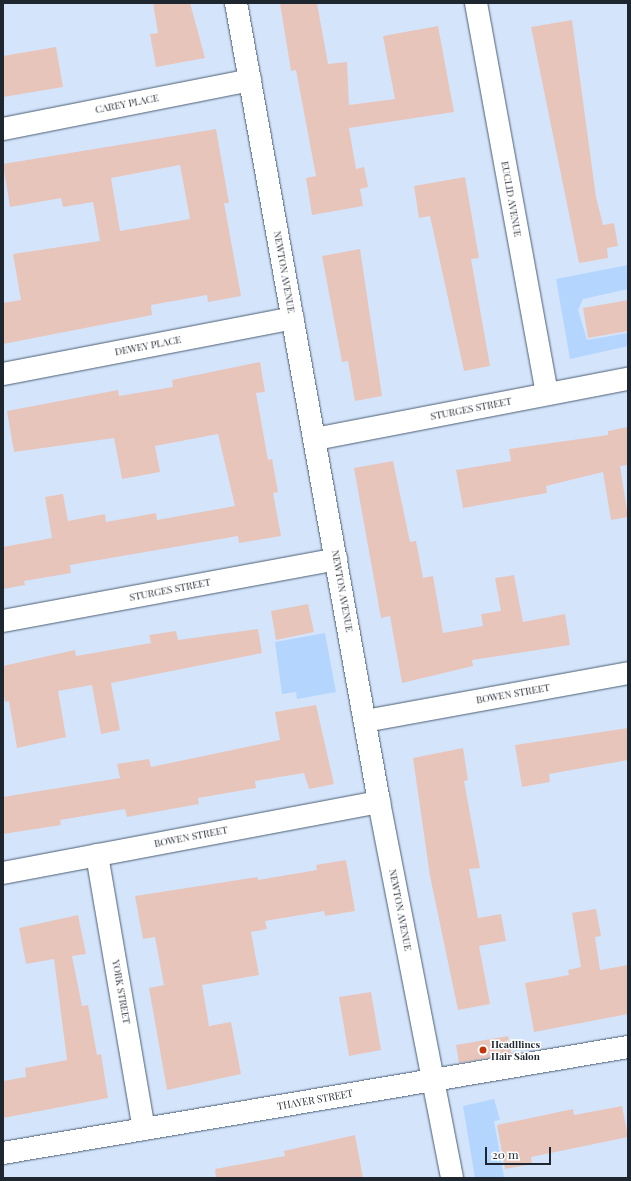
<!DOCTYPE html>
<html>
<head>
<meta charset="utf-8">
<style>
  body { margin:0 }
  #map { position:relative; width:631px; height:1181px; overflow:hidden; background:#d4e5fb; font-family:"Playfair Display",serif }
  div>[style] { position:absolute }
  .green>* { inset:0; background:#b4d5fe }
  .building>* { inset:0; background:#e8c5bb }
  .roads { filter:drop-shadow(0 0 1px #4c5e74) drop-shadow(0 0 1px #4c5e74) }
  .minor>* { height:22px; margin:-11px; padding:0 11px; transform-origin:11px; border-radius:11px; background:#fff }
  .tertiary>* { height:22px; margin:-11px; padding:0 11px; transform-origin:11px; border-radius:11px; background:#fff }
  .dots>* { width:11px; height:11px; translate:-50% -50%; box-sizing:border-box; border:2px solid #fff; border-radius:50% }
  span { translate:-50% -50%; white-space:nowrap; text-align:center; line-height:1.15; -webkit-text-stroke:3px #fff; paint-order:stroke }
  .street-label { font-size:10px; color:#1e262f }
  .poi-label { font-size:10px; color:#1e262f; font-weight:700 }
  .left { translate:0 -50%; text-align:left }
  .frame { position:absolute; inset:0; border:4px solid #1e262f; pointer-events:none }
  .scale { position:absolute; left:485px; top:1147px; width:66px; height:18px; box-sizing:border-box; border:2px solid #1e262f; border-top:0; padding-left:5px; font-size:12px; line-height:14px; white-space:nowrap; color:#1e262f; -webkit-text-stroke:3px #fff; paint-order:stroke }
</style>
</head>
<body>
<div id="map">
  <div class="green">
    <div style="clip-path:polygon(628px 265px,628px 289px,583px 299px,578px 310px,587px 340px,628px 333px,628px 346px,570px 359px,556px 279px)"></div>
    <div style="clip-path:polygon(325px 633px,336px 692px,297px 699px,296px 692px,282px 694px,275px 642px)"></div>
    <div style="clip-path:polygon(494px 1099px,500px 1120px,494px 1121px,504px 1177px,475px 1178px,463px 1106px)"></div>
  </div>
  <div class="building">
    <div style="clip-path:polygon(153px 3px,190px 3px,205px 58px,156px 67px,150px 34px,158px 33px)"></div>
    <div style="clip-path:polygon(280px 3px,317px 3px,328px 64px,347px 62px,349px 105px,395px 99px,383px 36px,438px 26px,454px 112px,349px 128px,356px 169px,364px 167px,368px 187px,360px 189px,363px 206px,312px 215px,306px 178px,316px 176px,296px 70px,291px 71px)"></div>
    <div style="clip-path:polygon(572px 20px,596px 197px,603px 225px,614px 223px,618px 246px,607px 248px,608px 258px,579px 263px,531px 27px)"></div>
    <div style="clip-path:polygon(56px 47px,63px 87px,3px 97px,3px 56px)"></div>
    <div style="clip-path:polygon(evenodd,216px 129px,229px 203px,224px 203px,241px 296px,208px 302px,207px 295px,151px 305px,152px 315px,3px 344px,3px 303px,21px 300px,13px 254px,100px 241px,93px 202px,63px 207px,61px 198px,10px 207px,3px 164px,216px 129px,180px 165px,190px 219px,120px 231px,111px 178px,180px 165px)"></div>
    <div style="clip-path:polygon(465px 177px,479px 258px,471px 259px,490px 366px,464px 371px,430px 216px,419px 218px,414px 186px)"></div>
    <div style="clip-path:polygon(360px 249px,382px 396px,355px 401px,348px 361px,342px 362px,322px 256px)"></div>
    <div style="clip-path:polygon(628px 300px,628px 331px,588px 338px,583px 308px)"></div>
    <div style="clip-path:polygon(260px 362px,265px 392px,256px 393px,268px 460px,272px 459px,278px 492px,273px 493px,281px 536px,239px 543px,238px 536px,70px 565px,71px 573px,24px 581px,25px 585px,3px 589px,3px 547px,52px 538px,45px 497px,63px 494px,68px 521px,105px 514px,106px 522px,156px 513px,157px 520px,235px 506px,218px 434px,155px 446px,160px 472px,122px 479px,114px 438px,14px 452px,7px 411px,118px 390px,119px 396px,173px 387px,172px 380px)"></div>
    <div style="clip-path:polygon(628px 427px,628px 465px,620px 466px,628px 517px,611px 520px,603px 472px,546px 486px,547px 493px,463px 508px,456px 470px,511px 461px,509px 449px,608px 435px,608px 431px)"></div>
    <div style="clip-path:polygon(393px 461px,410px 542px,416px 541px,423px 578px,433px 576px,443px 633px,483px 626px,481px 614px,501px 611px,495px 578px,514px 575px,523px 622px,565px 614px,570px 645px,472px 660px,473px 666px,402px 683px,390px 616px,381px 618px,354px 468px)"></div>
    <div style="clip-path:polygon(308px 604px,314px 632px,276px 640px,271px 611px)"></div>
    <div style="clip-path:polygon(258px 629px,262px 653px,111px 683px,120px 730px,101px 734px,92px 685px,58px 691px,66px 737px,17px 748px,9px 701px,5px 702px,3px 690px,3px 666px,75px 650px,76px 656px,151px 643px,149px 635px,176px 631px,178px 640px)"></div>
    <div style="clip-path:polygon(316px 705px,334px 784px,309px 789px,304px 773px,255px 781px,256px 788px,198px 798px,199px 804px,127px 817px,125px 809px,60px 820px,61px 825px,3px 834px,3px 797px,120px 778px,117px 764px,149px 759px,151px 767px,280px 740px,275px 712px)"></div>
    <div style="clip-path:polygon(628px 728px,628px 760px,549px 774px,550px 782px,522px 787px,515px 745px)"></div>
    <div style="clip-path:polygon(463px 748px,468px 780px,464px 781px,480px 868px,469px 869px,478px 918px,501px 914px,506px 941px,479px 946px,490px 1004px,458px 1010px,430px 876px,413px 758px)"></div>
    <div style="clip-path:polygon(346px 860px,355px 911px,325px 916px,324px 911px,265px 921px,267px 929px,251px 932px,259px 975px,202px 985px,209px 1026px,231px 1022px,241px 1074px,167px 1090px,149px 988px,164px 985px,155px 937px,143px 939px,135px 896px,257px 877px,258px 880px,317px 870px,316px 865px)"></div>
    <div style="clip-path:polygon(596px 909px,601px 936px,595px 937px,600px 970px,628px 965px,628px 1014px,534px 1032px,525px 983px,569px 975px,568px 970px,581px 967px,572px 913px)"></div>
    <div style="clip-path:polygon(78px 915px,86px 954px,72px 956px,82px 1006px,88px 1005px,97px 1055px,101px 1054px,108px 1098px,3px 1118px,3px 1081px,26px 1077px,25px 1068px,67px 1060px,54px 959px,26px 964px,19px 928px)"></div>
    <div style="clip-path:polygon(371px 992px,381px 1050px,349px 1056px,339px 997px)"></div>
    <div style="clip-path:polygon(508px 1036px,511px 1054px,459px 1063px,456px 1045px)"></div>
    <div style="clip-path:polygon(622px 1106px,628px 1137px,531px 1157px,532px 1164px,505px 1169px,497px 1125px,573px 1109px,574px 1115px)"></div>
    <div style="clip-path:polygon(355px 1135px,363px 1178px,216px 1178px,215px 1169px,285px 1156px,284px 1151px)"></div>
  </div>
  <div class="roads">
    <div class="minor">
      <div style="left:476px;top:3px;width:397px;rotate:79.7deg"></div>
      <div style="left:3px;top:129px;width:252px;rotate:-11.2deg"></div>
      <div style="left:3px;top:374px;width:295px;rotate:-10.9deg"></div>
      <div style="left:315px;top:439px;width:319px;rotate:-10.9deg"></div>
      <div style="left:3px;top:621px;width:339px;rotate:-10.5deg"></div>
      <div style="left:365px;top:721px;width:267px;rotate:-10.3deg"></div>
      <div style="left:97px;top:855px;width:278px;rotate:80.3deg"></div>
      <div style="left:3px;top:873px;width:383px;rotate:-10.7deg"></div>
      <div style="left:3px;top:1153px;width:634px;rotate:-9.63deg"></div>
    </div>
    <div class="tertiary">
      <div style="left:236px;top:3px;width:812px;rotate:79.85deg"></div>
      <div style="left:379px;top:802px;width:383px;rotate:79deg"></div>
    </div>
  </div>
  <div class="dots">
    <div style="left:483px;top:1050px;background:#bf370a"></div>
  </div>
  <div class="street-label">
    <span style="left:127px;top:104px;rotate:-11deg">CAREY PLACE</span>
    <span style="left:511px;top:199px;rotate:80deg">EUCLID AVENUE</span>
    <span style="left:284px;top:272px;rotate:80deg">NEWTON AVENUE</span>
    <span style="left:148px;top:346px;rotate:-11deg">DEWEY PLACE</span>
    <span style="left:471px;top:409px;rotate:-11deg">STURGES STREET</span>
    <span style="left:170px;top:590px;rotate:-11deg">STURGES STREET</span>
    <span style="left:342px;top:591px;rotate:80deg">NEWTON AVENUE</span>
    <span style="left:513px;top:694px;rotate:-10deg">BOWEN STREET</span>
    <span style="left:191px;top:837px;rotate:-11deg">BOWEN STREET</span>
    <span style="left:400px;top:910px;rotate:79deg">NEWTON AVENUE</span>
    <span style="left:121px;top:992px;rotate:80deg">YORK STREET</span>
    <span style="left:315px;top:1100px;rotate:-10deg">THAYER STREET</span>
  </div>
  <div class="poi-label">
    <span class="left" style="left:491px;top:1050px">Headllines<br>Hair Salon</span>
  </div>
  <div class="frame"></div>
  <div class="scale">20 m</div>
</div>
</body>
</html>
